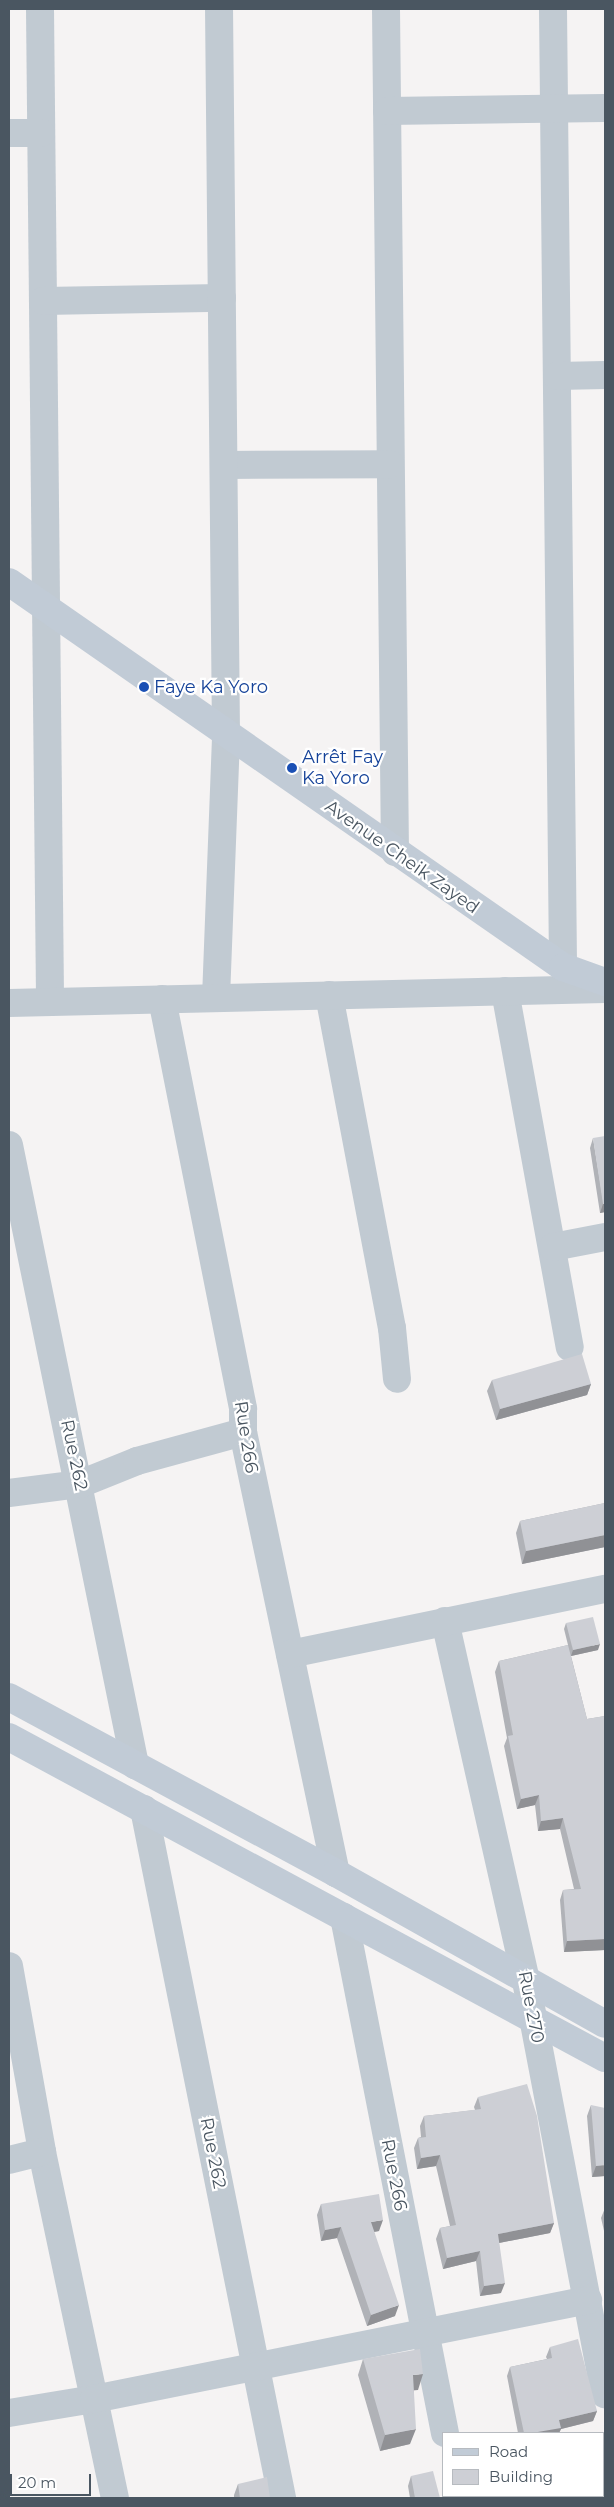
<!DOCTYPE html>
<html>
<head>
<meta charset="utf-8">
<style>
  body { margin:0 }
  #map { position:relative; width:614px; height:2507px; overflow:hidden; background:#f5f3f3; font-family:Montserrat,sans-serif }
  div>[style] { position:absolute }
  .street>* { height:28px; margin:-14px; padding:0 14px; transform-origin:14px; border-radius:14px; background:#c1cad2 }
  .secondary>* { height:28px; margin:-14px; padding:0 14px; transform-origin:14px; border-radius:14px; background:#c1cbd6 }
  .wall>* { inset:0; background:#b0b2b7 }
  .shaded-wall>* { inset:0; background:#909195 }
  .building>* { inset:0; background:#cdcfd5 }
  .dots>* { width:14px; height:14px; translate:-50% -50%; box-sizing:border-box; border:2px solid #fff; border-radius:50% }
  span { translate:-50% -50%; white-space:nowrap; text-align:center; line-height:1.15; -webkit-text-stroke:4.5px #fff; paint-order:stroke }
  .transit-label { font-size:18px; color:#164399 }
  .left { translate:0 -50%; text-align:left }
  .street-label { font-size:18px; color:#4a5661 }
  .frame { position:absolute; inset:0; border:10px solid #4a5661; pointer-events:none }
  .legend { position:absolute; left:442px; top:2432px; width:162px; height:65px; box-sizing:border-box; background:#fff; border:1px solid #b7bbc0; margin:0; padding:6px 9px; list-style:none; font-size:15px; color:#4a5661 }
  .legend li { display:flex; align-items:center; gap:10px; height:25px }
  .legend b { width:25px; border:1px solid #b7bbc0 }
  .scale { position:absolute; left:10px; top:2474px; width:81px; height:22px; box-sizing:border-box; border:2px solid #4a5661; border-top:0; padding-left:6px; font-size:15px; line-height:18px; white-space:nowrap; color:#4a5661; -webkit-text-stroke:4px #fff; paint-order:stroke }
</style>
</head>
<body>
<div id="map">
  <div class="street">
    <div style="left:40px;top:9px;width:993px;rotate:89.42deg"></div>
    <div style="left:386px;top:9px;width:843px;rotate:89.39deg"></div>
    <div style="left:553px;top:9px;width:958px;rotate:89.4deg"></div>
    <div style="left:387px;top:111px;width:218px;rotate:-0.8deg"></div>
    <div style="left:9px;top:133px;width:32px"></div>
    <div style="left:43px;top:301px;width:179px;rotate:-1deg"></div>
    <div style="left:557px;top:376px;width:48px;rotate:-1.2deg"></div>
    <div style="left:224px;top:465px;width:166px;rotate:-0.3deg"></div>
    <div style="left:505px;top:991px;width:362px;rotate:79.7deg"></div>
    <div style="left:329px;top:995px;width:339px;rotate:79.3deg"></div>
    <div style="left:392px;top:1328px;width:51px;rotate:84.4deg"></div>
    <div style="left:216px;top:998px;width:263px;rotate:-87.8deg"></div>
    <div style="left:226px;top:735px;width:726px;rotate:-90.55deg"></div>
    <div style="left:162px;top:999px;width:418px;rotate:78.8deg"></div>
    <div style="left:243px;top:1409px;width:23px;rotate:90deg"></div>
    <div style="left:243px;top:1432px;width:451px;rotate:78.1deg"></div>
    <div style="left:9px;top:1003px;width:596px;rotate:-1.35deg"></div>
    <div style="left:9px;top:1145px;width:633px;rotate:78.51deg"></div>
    <div style="left:553px;top:1247px;width:53px;rotate:-10.9deg"></div>
    <div style="left:9px;top:1493px;width:72px;rotate:-7.2deg"></div>
    <div style="left:80px;top:1484px;width:61px;rotate:-22deg"></div>
    <div style="left:137px;top:1461px;width:110px;rotate:-15.3deg"></div>
    <div style="left:445px;top:1621px;width:369px;rotate:77.3deg"></div>
    <div style="left:526px;top:1981px;width:421px;rotate:79.2deg"></div>
    <div style="left:290px;top:1654px;width:322px;rotate:-11.7deg"></div>
    <div style="left:144px;top:1809px;width:703px;rotate:78.67deg"></div>
    <div style="left:344px;top:1917px;width:526px;rotate:78.93deg"></div>
    <div style="left:9px;top:1966px;width:189px;rotate:79.9deg"></div>
    <div style="left:42px;top:2152px;width:354px;rotate:78.1deg"></div>
    <div style="left:9px;top:2160px;width:34px;rotate:-14deg"></div>
    <div style="left:9px;top:2413px;width:86px;rotate:-9.4deg"></div>
    <div style="left:94px;top:2399px;width:504px;rotate:-11.33deg"></div>
    <div style="left:458px;top:2496px;width:2px;rotate:63deg"></div>
  </div>
  <div class="secondary">
    <div style="left:9px;top:582px;width:675px;rotate:34.8deg"></div>
    <div style="left:563px;top:967px;width:45px;rotate:19.7deg"></div>
    <div style="left:9px;top:1697px;width:371px;rotate:28.3deg"></div>
    <div style="left:336px;top:1873px;width:308px;rotate:29.3deg"></div>
    <div style="left:9px;top:1737px;width:677px;rotate:28.31deg"></div>
  </div>
  <div class="wall">
    <div style="clip-path:polygon(593px 1138px,605px 1212px,600px 1213px,590px 1148px)"></div>
    <div style="clip-path:polygon(492px 1380px,591px 1384px,587px 1395px,496px 1420px,487px 1391px)"></div>
    <div style="clip-path:polygon(605px 1503px,605px 1547px,522px 1564px,516px 1533px,520px 1521px)"></div>
    <div style="clip-path:polygon(566px 1623px,598px 1650px,571px 1656px,587px 1719px,605px 1716px,605px 1950px,564px 1952px,560px 1900px,563px 1890px,574px 1889px,560px 1829px,538px 1831px,535px 1805px,517px 1809px,504px 1746px,507px 1738px,495px 1672px,499px 1661px,568px 1645px,564px 1629px)"></div>
    <div style="clip-path:polygon(478px 2097px,554px 2223px,550px 2233px,499px 2243px,501px 2293px,480px 2296px,476px 2261px,443px 2269px,436px 2239px,440px 2228px,450px 2226px,436px 2166px,417px 2169px,414px 2148px,418px 2138px,421px 2137px,420px 2126px,424px 2116px,475px 2110px,474px 2107px)"></div>
    <div style="clip-path:polygon(591px 2105px,605px 2176px,592px 2177px,587px 2116px)"></div>
    <div style="clip-path:polygon(321px 2204px,379px 2231px,374px 2232px,395px 2316px,367px 2326px,337px 2238px,321px 2241px,317px 2215px)"></div>
    <div style="clip-path:polygon(605px 2208px,605px 2235px,601px 2218px)"></div>
    <div style="clip-path:polygon(550px 2347px,597px 2411px,593px 2421px,561px 2429px,559px 2433px,518px 2433px,507px 2376px,510px 2367px,547px 2359px,546px 2357px)"></div>
    <div style="clip-path:polygon(363px 2359px,418px 2390px,414px 2390px,410px 2444px,380px 2451px,358px 2375px)"></div>
    <div style="clip-path:polygon(411px 2476px,440px 2498px,410px 2498px,408px 2486px)"></div>
    <div style="clip-path:polygon(238px 2484px,270px 2498px,234px 2498px,234px 2495px)"></div>
  </div>
  <div class="shaded-wall">
    <div style="clip-path:polygon(603px 1204px,605px 1204px,605px 1212px,600px 1213px)"></div>
    <div style="clip-path:polygon(591px 1384px,587px 1395px,496px 1420px,500px 1409px)"></div>
    <div style="clip-path:polygon(605px 1535px,605px 1547px,522px 1564px,526px 1551px)"></div>
    <div style="clip-path:polygon(600px 1644px,598px 1650px,571px 1656px,573px 1650px)"></div>
    <div style="clip-path:polygon(539px 1795px,535px 1805px,517px 1809px,521px 1799px)"></div>
    <div style="clip-path:polygon(563px 1818px,560px 1829px,538px 1831px,541px 1821px)"></div>
    <div style="clip-path:polygon(605px 1939px,605px 1950px,564px 1952px,567px 1941px)"></div>
    <div style="clip-path:polygon(440px 2155px,436px 2166px,417px 2169px,421px 2158px)"></div>
    <div style="clip-path:polygon(605px 2165px,605px 2176px,592px 2177px,596px 2166px)"></div>
    <div style="clip-path:polygon(383px 2220px,379px 2231px,367px 2233px,371px 2222px)"></div>
    <div style="clip-path:polygon(554px 2223px,550px 2233px,494px 2244px,498px 2234px)"></div>
    <div style="clip-path:polygon(341px 2227px,337px 2238px,321px 2241px,325px 2230px)"></div>
    <div style="clip-path:polygon(480px 2251px,476px 2261px,443px 2269px,447px 2258px)"></div>
    <div style="clip-path:polygon(505px 2283px,501px 2293px,480px 2296px,484px 2286px)"></div>
    <div style="clip-path:polygon(399px 2305px,395px 2316px,367px 2326px,371px 2315px)"></div>
    <div style="clip-path:polygon(423px 2374px,418px 2390px,407px 2391px,413px 2375px)"></div>
    <div style="clip-path:polygon(597px 2411px,593px 2421px,561px 2429px,559px 2433px,532px 2433px,559px 2420px)"></div>
    <div style="clip-path:polygon(416px 2429px,410px 2444px,380px 2451px,385px 2435px)"></div>
  </div>
  <div class="building">
    <div style="clip-path:polygon(605px 1136px,605px 1204px,603px 1204px,593px 1138px)"></div>
    <div style="clip-path:polygon(582px 1354px,591px 1384px,500px 1409px,492px 1380px)"></div>
    <div style="clip-path:polygon(605px 1503px,605px 1535px,526px 1551px,520px 1521px)"></div>
    <div style="clip-path:polygon(593px 1617px,600px 1644px,573px 1650px,566px 1623px)"></div>
    <div style="clip-path:polygon(568px 1645px,587px 1719px,605px 1716px,605px 1939px,567px 1941px,563px 1890px,581px 1889px,563px 1818px,541px 1821px,539px 1795px,521px 1799px,508px 1736px,513px 1735px,499px 1661px)"></div>
    <div style="clip-path:polygon(527px 2084px,537px 2116px,554px 2223px,498px 2234px,505px 2283px,484px 2286px,480px 2251px,447px 2258px,440px 2228px,456px 2225px,440px 2155px,421px 2158px,418px 2138px,426px 2137px,424px 2116px,481px 2109px,478px 2097px)"></div>
    <div style="clip-path:polygon(591px 2105px,605px 2108px,605px 2165px,596px 2166px)"></div>
    <div style="clip-path:polygon(379px 2194px,383px 2220px,371px 2222px,399px 2305px,371px 2315px,341px 2227px,325px 2230px,321px 2204px)"></div>
    <div style="clip-path:polygon(578px 2339px,597px 2411px,559px 2420px,561px 2428px,532px 2433px,524px 2433px,510px 2367px,552px 2358px,550px 2347px)"></div>
    <div style="clip-path:polygon(420px 2349px,423px 2374px,413px 2375px,416px 2429px,385px 2435px,363px 2359px)"></div>
    <div style="clip-path:polygon(433px 2471px,440px 2498px,415px 2498px,411px 2476px)"></div>
    <div style="clip-path:polygon(267px 2477px,270px 2498px,240px 2498px,238px 2484px)"></div>
    <div style="clip-path:polygon(605px 2493px,605px 2498px,585px 2498px,596px 2496px,603px 2496px,603px 2494px)"></div>
    <div style="clip-path:polygon(505px 2496px,574px 2496px,575px 2498px,506px 2498px)"></div>
  </div>
  <div class="dots">
    <div style="left:144px;top:687px;background:#1a4fb4"></div>
    <div style="left:292px;top:768px;background:#1a4fb4"></div>
  </div>
  <div class="transit-label">
    <span class="left" style="left:154px;top:687px">Faye Ka Yoro</span>
    <span class="left" style="left:302px;top:768px">Arrêt Fay<br>Ka Yoro</span>
  </div>
  <div class="street-label">
    <span style="left:402px;top:857px;rotate:35deg">Avenue Cheik Zayed</span>
    <span style="left:246px;top:1437px;rotate:81deg">Rue 266</span>
    <span style="left:74px;top:1455px;rotate:78deg">Rue 262</span>
    <span style="left:531px;top:2007px;rotate:79deg">Rue 270</span>
    <span style="left:213px;top:2153px;rotate:79deg">Rue 262</span>
    <span style="left:394px;top:2175px;rotate:79deg">Rue 266</span>
  </div>
  <div class="frame"></div>
  <ul class="legend">
  <li><b style="height:6px;background:#c1cbd6"></b>Road</li>
  <li><b style="height:14px;background:#cdcfd5"></b>Building</li>
  </ul>
  <div class="scale">20 m</div>
</div>
</body>
</html>
